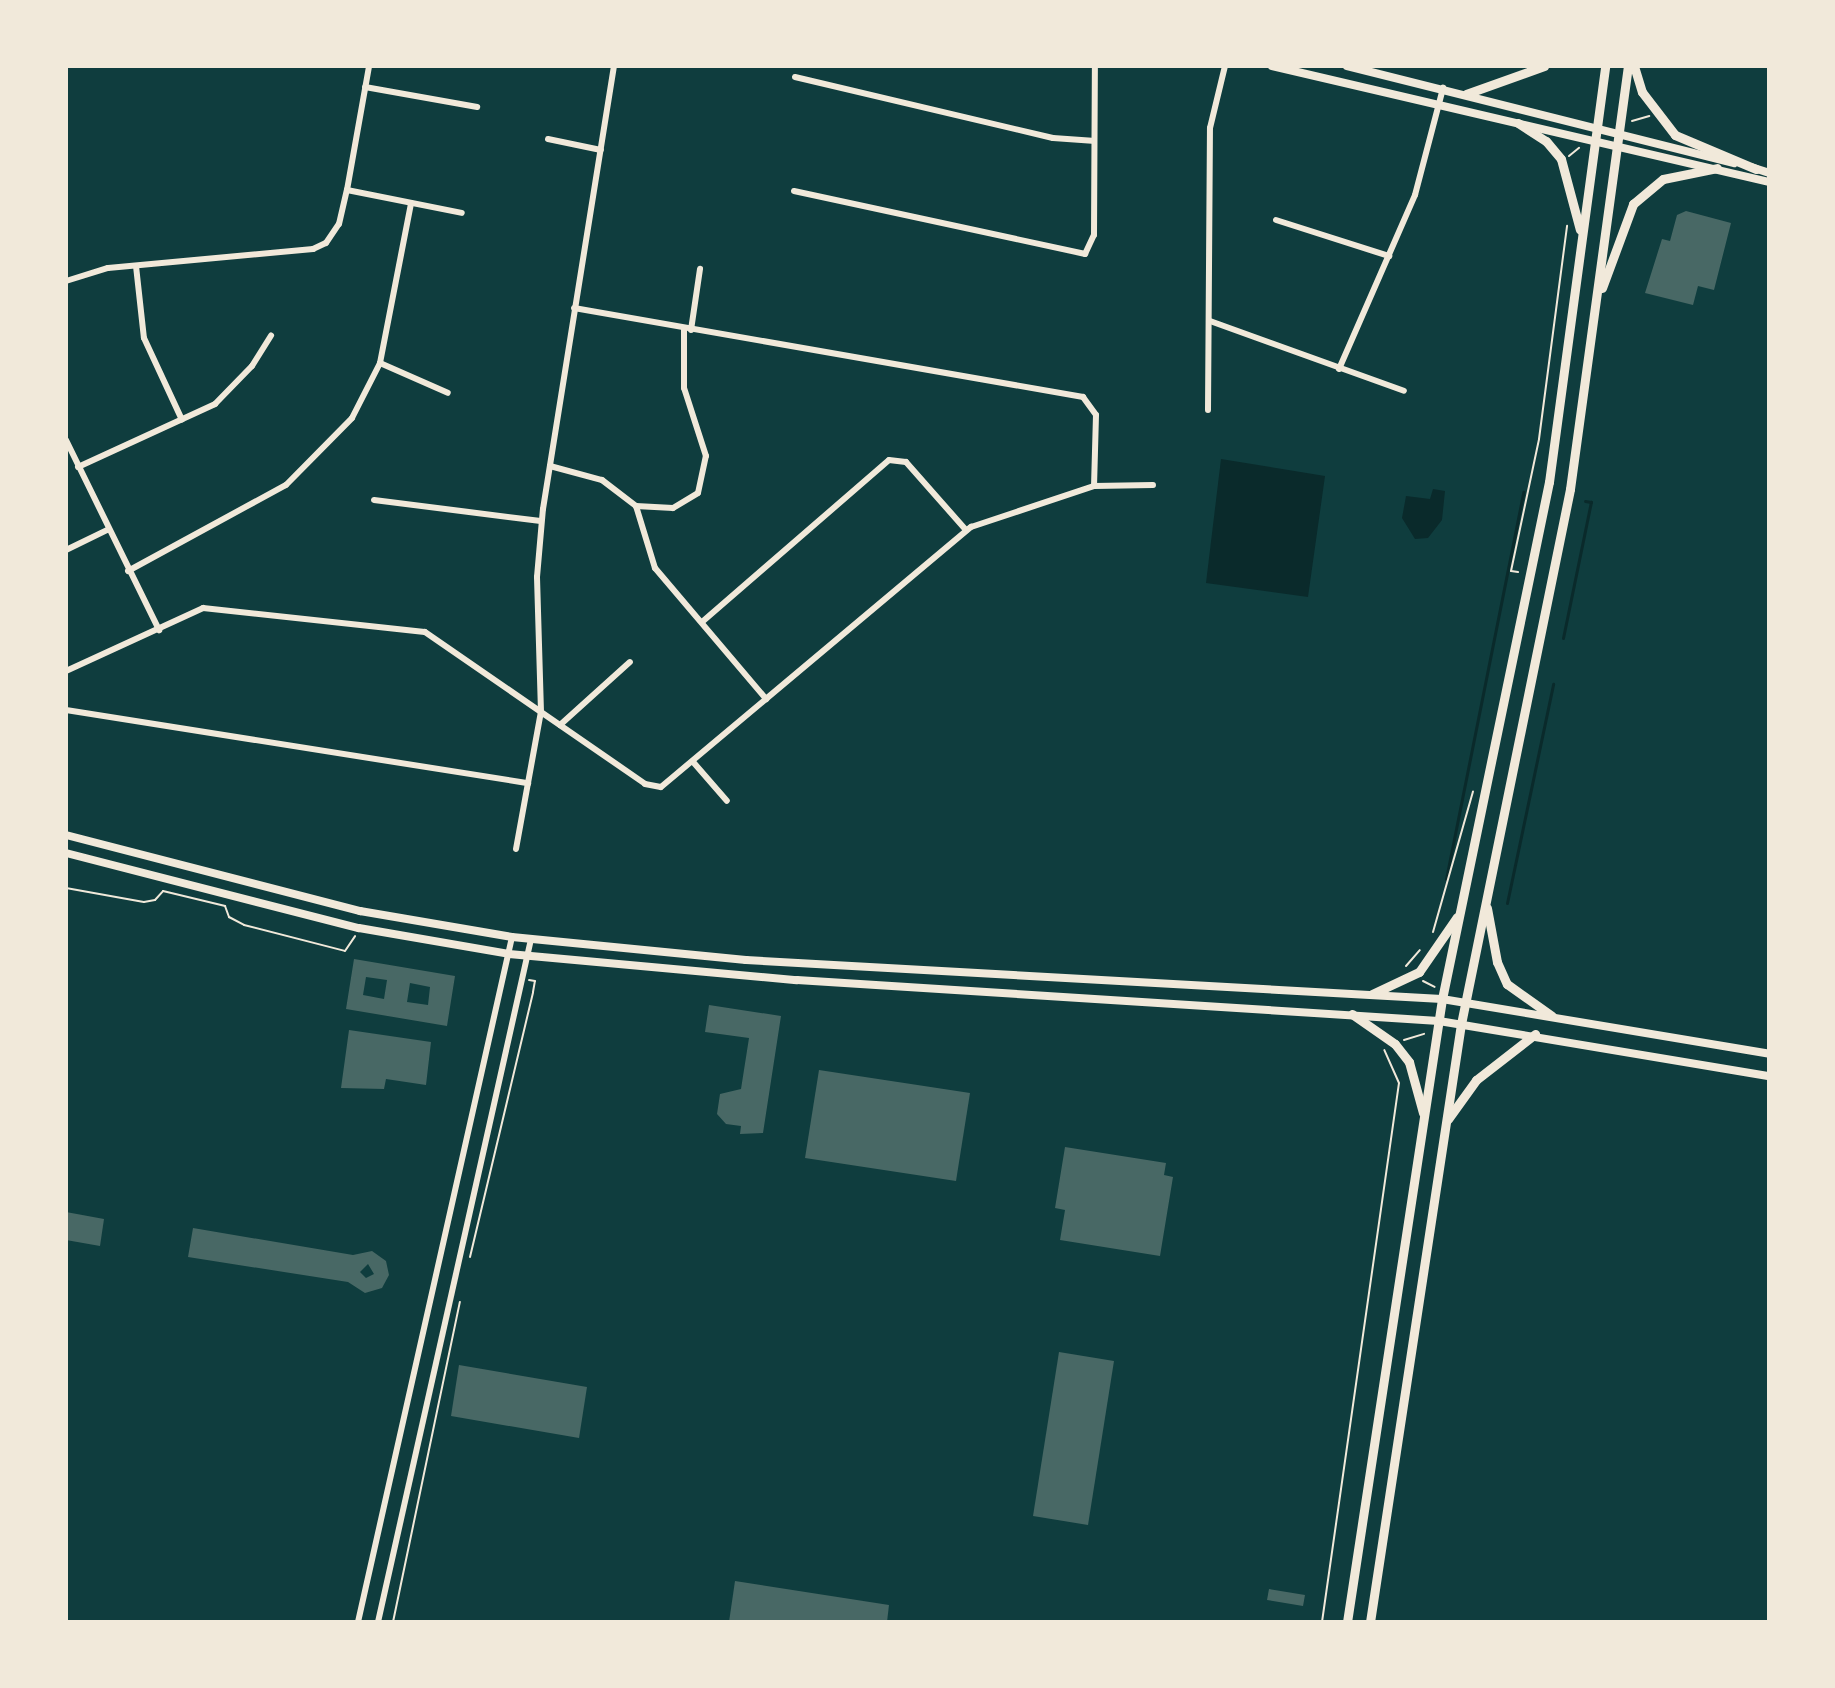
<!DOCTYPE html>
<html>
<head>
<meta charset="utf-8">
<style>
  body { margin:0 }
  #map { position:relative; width:1835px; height:1688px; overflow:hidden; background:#0f3d3e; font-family:Commissioner,sans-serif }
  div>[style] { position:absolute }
  .water>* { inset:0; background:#0a2a2b }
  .stream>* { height:3px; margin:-1.5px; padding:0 1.5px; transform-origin:1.5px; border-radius:1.5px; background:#0a2a2b }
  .building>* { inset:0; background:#486865 }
  .path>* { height:2px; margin:-1px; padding:0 1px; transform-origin:1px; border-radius:1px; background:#f1e9da }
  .minor>* { height:6px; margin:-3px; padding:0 3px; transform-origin:3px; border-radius:3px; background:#f1e9da }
  .secondary>* { height:8px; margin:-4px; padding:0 4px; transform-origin:4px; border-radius:4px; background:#f1e9da }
  .primary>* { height:9px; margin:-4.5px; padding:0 4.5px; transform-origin:4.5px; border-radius:4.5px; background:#f1e9da }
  span { translate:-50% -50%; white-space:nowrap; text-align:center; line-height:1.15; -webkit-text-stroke:8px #f1e9da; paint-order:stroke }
  .frame { position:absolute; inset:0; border:68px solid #f1e9da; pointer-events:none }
</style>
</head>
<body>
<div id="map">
  <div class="water">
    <div style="clip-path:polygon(1221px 459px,1325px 476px,1308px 597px,1206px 583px)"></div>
    <div style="clip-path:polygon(1433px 489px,1445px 491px,1442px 520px,1428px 538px,1415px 539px,1402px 518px,1406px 496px,1430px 499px)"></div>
  </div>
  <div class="stream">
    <div style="left:1563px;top:638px;width:139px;rotate:-78.4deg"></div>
    <div style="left:1591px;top:502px;width:6px;rotate:-171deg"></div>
    <div style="left:1446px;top:879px;width:395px;rotate:-78.7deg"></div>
    <div style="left:1507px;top:903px;width:224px;rotate:-78.1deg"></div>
  </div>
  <div class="building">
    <div style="clip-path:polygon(1686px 211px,1731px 223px,1714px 290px,1698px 286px,1693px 305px,1645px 293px,1662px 239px,1670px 241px,1677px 215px)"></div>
    <div style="clip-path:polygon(evenodd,354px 959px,455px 976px,447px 1026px,346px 1009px,354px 959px,366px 977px,387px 980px,384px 999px,363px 995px,366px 977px,354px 959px,410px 983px,430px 987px,428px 1005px,407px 1002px,410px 983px)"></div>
    <div style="clip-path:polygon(709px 1005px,781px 1016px,763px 1133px,740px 1134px,741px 1126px,726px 1124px,717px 1114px,720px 1094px,741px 1089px,749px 1038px,705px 1032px)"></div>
    <div style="clip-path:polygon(349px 1030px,431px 1042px,426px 1085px,386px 1079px,384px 1089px,341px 1088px)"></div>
    <div style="clip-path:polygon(819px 1070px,970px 1093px,956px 1181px,805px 1158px)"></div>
    <div style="clip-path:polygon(1065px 1147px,1166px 1163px,1164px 1175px,1173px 1177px,1160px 1256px,1060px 1240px,1065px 1210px,1055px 1208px)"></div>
    <div style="clip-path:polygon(66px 1212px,104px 1219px,100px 1246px,66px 1240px)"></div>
    <div style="clip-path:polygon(evenodd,193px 1228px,353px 1255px,372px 1251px,386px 1261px,389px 1275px,382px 1288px,365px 1293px,348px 1282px,188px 1257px,193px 1228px,368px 1264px,374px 1274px,366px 1278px,360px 1272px,368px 1264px)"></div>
    <div style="clip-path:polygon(1059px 1352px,1114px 1361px,1088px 1525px,1033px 1516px)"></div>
    <div style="clip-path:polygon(459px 1365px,587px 1387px,579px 1438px,451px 1416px)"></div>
    <div style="clip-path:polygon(735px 1581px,889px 1605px,887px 1622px,729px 1622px)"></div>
    <div style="clip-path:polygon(1269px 1589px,1305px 1595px,1303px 1606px,1267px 1600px)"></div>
  </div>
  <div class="path">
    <div style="left:1632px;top:121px;width:18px;rotate:-16deg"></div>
    <div style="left:1569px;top:156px;width:13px;rotate:-39deg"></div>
    <div style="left:1518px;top:572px;width:7px;rotate:-172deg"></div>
    <div style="left:1511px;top:571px;width:135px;rotate:-78deg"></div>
    <div style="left:1539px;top:439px;width:215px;rotate:-82.5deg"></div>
    <div style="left:66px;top:888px;width:79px;rotate:10.2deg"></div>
    <div style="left:144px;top:902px;width:11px;rotate:-10deg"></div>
    <div style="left:155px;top:900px;width:12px;rotate:-48deg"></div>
    <div style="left:163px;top:891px;width:64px;rotate:13.6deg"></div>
    <div style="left:225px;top:906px;width:12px;rotate:70deg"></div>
    <div style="left:229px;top:917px;width:17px;rotate:28deg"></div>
    <div style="left:244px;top:925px;width:104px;rotate:14.4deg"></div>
    <div style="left:345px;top:951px;width:18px;rotate:-56deg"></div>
    <div style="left:1433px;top:932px;width:146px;rotate:-74.1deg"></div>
    <div style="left:1406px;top:966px;width:21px;rotate:-49deg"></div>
    <div style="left:1423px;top:981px;width:13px;rotate:27deg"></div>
    <div style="left:1404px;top:1040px;width:21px;rotate:-17deg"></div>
    <div style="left:470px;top:1257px;width:272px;rotate:-76.6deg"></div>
    <div style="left:533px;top:992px;width:11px;rotate:-80deg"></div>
    <div style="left:535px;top:981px;width:6px;rotate:-171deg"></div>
    <div style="left:393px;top:1622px;width:327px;rotate:-78.2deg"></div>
    <div style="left:1322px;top:1622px;width:544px;rotate:-81.87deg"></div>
    <div style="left:1399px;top:1083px;width:36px;rotate:-114deg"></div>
  </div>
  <div class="minor">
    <div style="left:795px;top:77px;width:265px;rotate:13.3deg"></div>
    <div style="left:1053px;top:138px;width:39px;rotate:4deg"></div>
    <div style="left:365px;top:87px;width:114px;rotate:10.1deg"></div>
    <div style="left:548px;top:139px;width:54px;rotate:11.7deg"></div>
    <div style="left:347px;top:190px;width:117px;rotate:11.3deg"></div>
    <div style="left:794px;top:191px;width:298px;rotate:12.2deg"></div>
    <div style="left:1085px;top:254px;width:21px;rotate:-65deg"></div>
    <div style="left:1094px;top:235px;width:169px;rotate:-89.7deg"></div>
    <div style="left:1276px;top:220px;width:119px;rotate:17.7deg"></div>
    <div style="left:136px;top:266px;width:72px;rotate:83.7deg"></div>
    <div style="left:144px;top:338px;width:90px;rotate:65.1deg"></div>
    <div style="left:66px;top:281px;width:44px;rotate:-17.2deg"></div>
    <div style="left:108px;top:268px;width:206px;rotate:-5.3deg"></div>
    <div style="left:313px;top:249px;width:14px;rotate:-25deg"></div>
    <div style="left:326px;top:243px;width:23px;rotate:-56deg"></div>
    <div style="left:339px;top:224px;width:35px;rotate:-77deg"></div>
    <div style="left:347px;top:190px;width:126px;rotate:-79.9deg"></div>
    <div style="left:574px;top:308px;width:517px;rotate:9.92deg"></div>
    <div style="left:1083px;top:397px;width:22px;rotate:54deg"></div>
    <div style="left:1096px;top:415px;width:71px;rotate:91.6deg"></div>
    <div style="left:1210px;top:321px;width:206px;rotate:19.8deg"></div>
    <div style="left:691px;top:330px;width:62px;rotate:-81.6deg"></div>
    <div style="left:380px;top:363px;width:74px;rotate:23.8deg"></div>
    <div style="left:1339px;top:369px;width:190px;rotate:-66.4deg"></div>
    <div style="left:1415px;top:195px;width:111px;rotate:-75.3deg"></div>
    <div style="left:1208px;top:410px;width:282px;rotate:-89.6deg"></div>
    <div style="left:1210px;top:128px;width:64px;rotate:-76.4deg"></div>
    <div style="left:66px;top:440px;width:212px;rotate:63.9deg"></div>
    <div style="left:550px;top:466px;width:54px;rotate:15.1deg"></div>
    <div style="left:602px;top:480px;width:43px;rotate:37.4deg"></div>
    <div style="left:636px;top:506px;width:37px;rotate:3deg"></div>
    <div style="left:673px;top:508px;width:29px;rotate:-31deg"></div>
    <div style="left:698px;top:493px;width:38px;rotate:-78deg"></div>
    <div style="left:706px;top:456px;width:71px;rotate:-107.9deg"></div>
    <div style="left:684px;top:388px;width:59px;rotate:-90deg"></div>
    <div style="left:78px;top:467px;width:151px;rotate:-24.7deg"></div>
    <div style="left:215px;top:404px;width:53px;rotate:-45.8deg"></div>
    <div style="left:252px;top:366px;width:36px;rotate:-58deg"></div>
    <div style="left:374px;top:500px;width:168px;rotate:7.2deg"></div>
    <div style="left:636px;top:506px;width:65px;rotate:73deg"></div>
    <div style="left:655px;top:568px;width:172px;rotate:49.7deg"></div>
    <div style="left:66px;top:550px;width:46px;rotate:-26deg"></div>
    <div style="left:128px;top:571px;width:180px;rotate:-28.6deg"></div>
    <div style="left:286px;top:485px;width:94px;rotate:-45.4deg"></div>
    <div style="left:352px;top:418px;width:62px;rotate:-63deg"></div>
    <div style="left:380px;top:363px;width:163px;rotate:-79deg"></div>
    <div style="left:702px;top:622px;width:247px;rotate:-40.9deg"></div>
    <div style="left:889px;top:460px;width:17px;rotate:7deg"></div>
    <div style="left:906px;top:462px;width:91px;rotate:48.6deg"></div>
    <div style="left:66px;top:671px;width:151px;rotate:-24.7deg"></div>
    <div style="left:203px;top:608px;width:223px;rotate:6.2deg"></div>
    <div style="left:425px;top:632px;width:267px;rotate:34.6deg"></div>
    <div style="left:645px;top:784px;width:16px;rotate:11deg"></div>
    <div style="left:661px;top:787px;width:405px;rotate:-40deg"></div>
    <div style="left:971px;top:527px;width:130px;rotate:-18.4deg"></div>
    <div style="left:1094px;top:486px;width:59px;rotate:-1deg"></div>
    <div style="left:66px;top:710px;width:468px;rotate:9deg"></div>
    <div style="left:560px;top:725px;width:94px;rotate:-42deg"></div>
    <div style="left:694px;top:763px;width:50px;rotate:49deg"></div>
    <div style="left:516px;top:849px;width:139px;rotate:-79.7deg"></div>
    <div style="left:541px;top:712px;width:135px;rotate:-91.7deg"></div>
    <div style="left:537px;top:577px;width:68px;rotate:-85deg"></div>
    <div style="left:543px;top:509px;width:449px;rotate:-80.9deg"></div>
    <div style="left:358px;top:1622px;width:702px;rotate:-77.33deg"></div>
    <div style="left:378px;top:1622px;width:700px;rotate:-77.37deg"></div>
  </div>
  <div class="secondary">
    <div style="left:1272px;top:66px;width:510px;rotate:13.14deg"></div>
    <div style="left:1347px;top:66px;width:399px;rotate:14.1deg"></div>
    <div style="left:1751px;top:167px;width:19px;rotate:18deg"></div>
    <div style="left:66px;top:835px;width:304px;rotate:14.5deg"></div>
    <div style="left:360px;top:911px;width:154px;rotate:9.7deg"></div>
    <div style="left:512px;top:937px;width:235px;rotate:5.6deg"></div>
    <div style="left:746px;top:960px;width:697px;rotate:3.21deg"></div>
    <div style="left:1442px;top:999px;width:332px;rotate:9.5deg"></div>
    <div style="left:66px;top:853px;width:302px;rotate:14.4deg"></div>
    <div style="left:359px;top:928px;width:152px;rotate:9.8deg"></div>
    <div style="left:509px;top:954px;width:289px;rotate:5.2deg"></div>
    <div style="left:797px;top:980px;width:643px;rotate:3.65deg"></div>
    <div style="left:1439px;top:1021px;width:335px;rotate:9.5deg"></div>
  </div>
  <div class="primary">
    <div style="left:1634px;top:66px;width:27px;rotate:73deg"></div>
    <div style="left:1642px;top:92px;width:54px;rotate:52.5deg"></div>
    <div style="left:1675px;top:135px;width:88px;rotate:22.8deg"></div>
    <div style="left:1466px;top:94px;width:83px;rotate:-19.7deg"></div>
    <div style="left:1518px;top:123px;width:33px;rotate:33deg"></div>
    <div style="left:1546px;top:141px;width:23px;rotate:50deg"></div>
    <div style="left:1561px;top:159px;width:73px;rotate:75deg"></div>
    <div style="left:1602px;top:288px;width:90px;rotate:-69.7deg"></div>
    <div style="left:1633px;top:204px;width:39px;rotate:-40deg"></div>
    <div style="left:1663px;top:179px;width:55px;rotate:-11.5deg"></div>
    <div style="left:1487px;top:908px;width:55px;rotate:79.5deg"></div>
    <div style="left:1497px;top:962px;width:24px;rotate:66deg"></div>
    <div style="left:1507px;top:984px;width:55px;rotate:35.4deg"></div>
    <div style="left:1372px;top:994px;width:52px;rotate:-25.1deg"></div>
    <div style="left:1419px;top:972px;width:67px;rotate:-55.4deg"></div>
    <div style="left:1352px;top:1014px;width:52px;rotate:34.9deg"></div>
    <div style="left:1395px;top:1044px;width:23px;rotate:52deg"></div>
    <div style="left:1409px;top:1062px;width:53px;rotate:74.6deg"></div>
    <div style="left:1448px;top:1119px;width:48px;rotate:-54.3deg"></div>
    <div style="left:1476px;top:1080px;width:75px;rotate:-37.9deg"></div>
    <div style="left:1347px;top:1622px;width:630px;rotate:-81.33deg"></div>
    <div style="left:1442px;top:999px;width:528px;rotate:-78.31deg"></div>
    <div style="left:1549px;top:482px;width:420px;rotate:-82.3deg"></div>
    <div style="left:1370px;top:1622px;width:605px;rotate:-81.35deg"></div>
    <div style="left:1461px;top:1024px;width:546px;rotate:-78.48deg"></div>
    <div style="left:1570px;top:489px;width:427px;rotate:-82.2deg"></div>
  </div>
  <div class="frame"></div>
</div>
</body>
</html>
